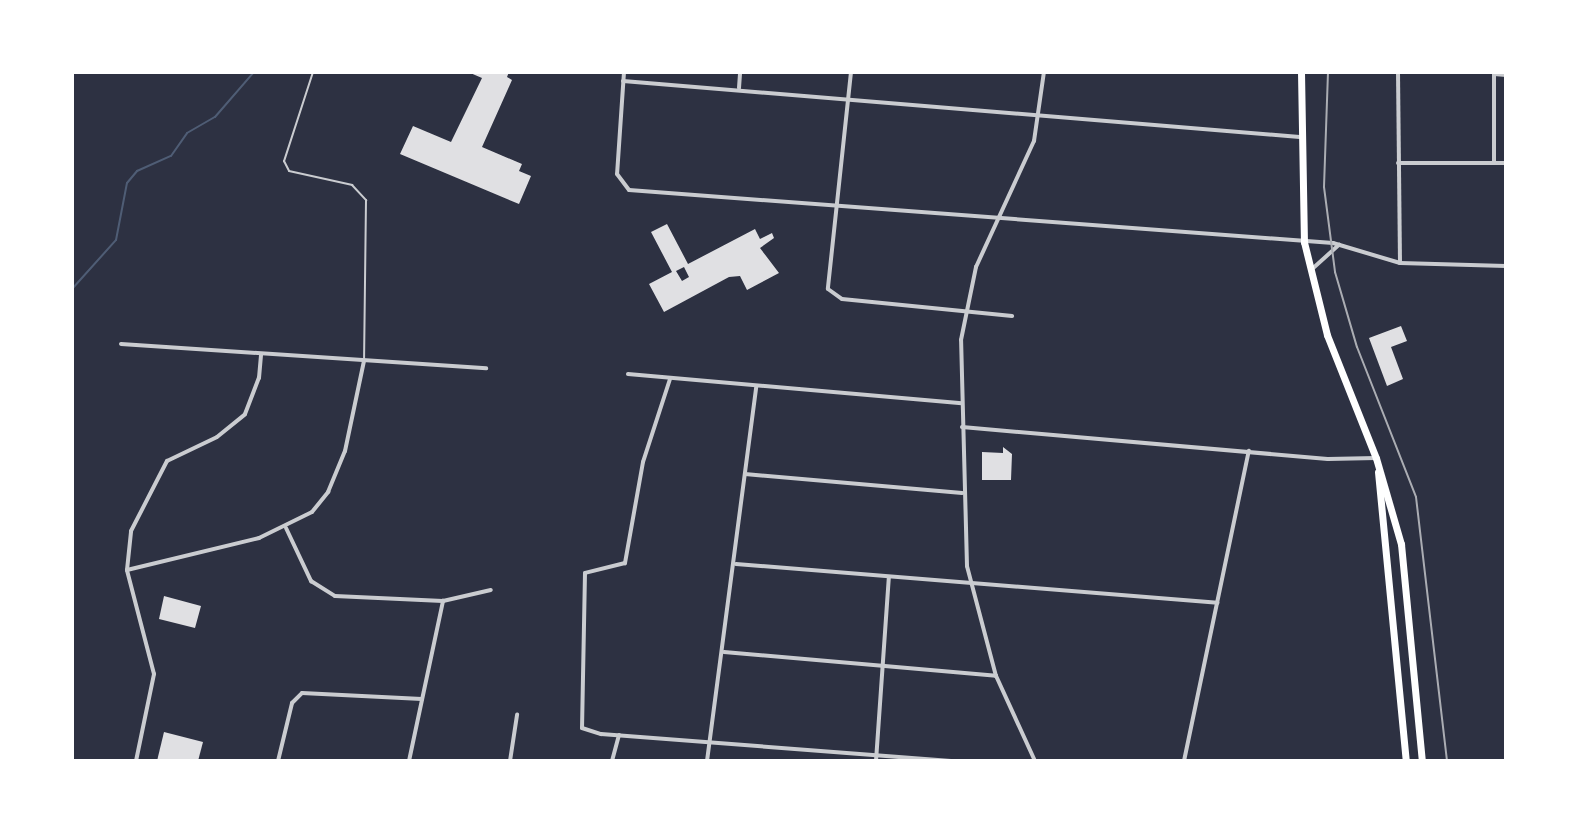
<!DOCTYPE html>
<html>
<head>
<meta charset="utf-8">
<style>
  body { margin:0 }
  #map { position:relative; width:1578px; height:833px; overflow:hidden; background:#2d3142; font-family:Manrope,sans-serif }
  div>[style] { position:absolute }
  .stream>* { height:2px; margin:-1px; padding:0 1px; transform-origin:1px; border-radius:1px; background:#4f5d75 }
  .building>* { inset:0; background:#e0e0e3 }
  .service>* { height:2px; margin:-1px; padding:0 1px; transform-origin:1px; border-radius:1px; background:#caccd0 }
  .minor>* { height:4px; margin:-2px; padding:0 2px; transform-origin:2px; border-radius:2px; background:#caccd0 }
  .primary>* { height:7px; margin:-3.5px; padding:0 3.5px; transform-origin:3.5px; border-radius:3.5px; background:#fff }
  .tram>* { height:2px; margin:-1px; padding:0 1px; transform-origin:1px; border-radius:1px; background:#abadb3 }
  span { translate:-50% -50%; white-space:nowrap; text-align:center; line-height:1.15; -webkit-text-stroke:6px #fff; paint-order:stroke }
  .frame { position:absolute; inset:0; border:74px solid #fff; pointer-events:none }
</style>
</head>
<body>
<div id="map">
  <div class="stream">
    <div style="left:72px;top:289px;width:66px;rotate:-48.1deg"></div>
    <div style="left:116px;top:240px;width:58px;rotate:-79.1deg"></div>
    <div style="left:127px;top:183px;width:16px;rotate:-50deg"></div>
    <div style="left:137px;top:171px;width:37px;rotate:-24deg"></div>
    <div style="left:171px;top:156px;width:28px;rotate:-55deg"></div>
    <div style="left:187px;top:133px;width:32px;rotate:-30deg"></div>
    <div style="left:215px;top:117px;width:60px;rotate:-49.1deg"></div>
  </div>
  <div class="building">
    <div style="clip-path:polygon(468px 72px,509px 72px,507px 77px,512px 80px,482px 147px,522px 164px,519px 171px,531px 176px,519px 204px,400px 154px,413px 126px,451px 142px,482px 78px)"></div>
    <div style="clip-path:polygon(evenodd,667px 224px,688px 264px,755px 229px,760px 239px,772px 233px,774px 238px,760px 248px,779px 273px,747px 290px,740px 276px,729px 277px,664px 312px,649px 284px,672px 272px,651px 232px,667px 224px,684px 267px,689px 277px,682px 281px,676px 271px,684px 267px)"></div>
    <div style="clip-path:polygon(1401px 326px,1407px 341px,1391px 347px,1403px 379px,1387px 386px,1369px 338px)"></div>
    <div style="clip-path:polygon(1003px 447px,1012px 454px,1011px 480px,982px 480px,982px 452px,1003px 453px)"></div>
    <div style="clip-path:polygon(164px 596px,201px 606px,195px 628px,159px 619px)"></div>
    <div style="clip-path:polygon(164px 732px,203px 742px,198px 761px,157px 761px)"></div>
  </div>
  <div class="service">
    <div style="left:313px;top:72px;width:94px;rotate:108deg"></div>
    <div style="left:284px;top:161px;width:11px;rotate:63deg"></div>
    <div style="left:289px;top:171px;width:65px;rotate:12.5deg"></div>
    <div style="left:352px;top:185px;width:21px;rotate:47deg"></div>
    <div style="left:366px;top:200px;width:160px;rotate:90.7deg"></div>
  </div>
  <div class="minor">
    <div style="left:624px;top:72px;width:102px;rotate:93.9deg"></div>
    <div style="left:617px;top:174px;width:20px;rotate:53deg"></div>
    <div style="left:629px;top:190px;width:706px;rotate:4.31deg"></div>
    <div style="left:1333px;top:243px;width:70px;rotate:16.6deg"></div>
    <div style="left:1400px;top:263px;width:106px;rotate:1.6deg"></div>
    <div style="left:851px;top:72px;width:218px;rotate:96.1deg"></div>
    <div style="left:828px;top:289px;width:17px;rotate:36deg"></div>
    <div style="left:842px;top:299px;width:171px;rotate:5.7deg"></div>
    <div style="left:1398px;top:72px;width:191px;rotate:89.4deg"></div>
    <div style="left:1494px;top:74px;width:12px;rotate:5deg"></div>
    <div style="left:623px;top:81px;width:679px;rotate:4.73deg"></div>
    <div style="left:739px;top:88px;width:16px;rotate:-86deg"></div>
    <div style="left:1494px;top:162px;width:90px;rotate:-90deg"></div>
    <div style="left:1398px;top:163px;width:108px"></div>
    <div style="left:1311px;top:270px;width:38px;rotate:-42deg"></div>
    <div style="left:121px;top:344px;width:366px;rotate:3.8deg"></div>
    <div style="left:628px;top:374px;width:335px;rotate:5deg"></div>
    <div style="left:670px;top:379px;width:87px;rotate:108deg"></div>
    <div style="left:643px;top:462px;width:103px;rotate:100.1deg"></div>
    <div style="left:625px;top:563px;width:41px;rotate:166deg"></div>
    <div style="left:585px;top:573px;width:155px;rotate:91.1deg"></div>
    <div style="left:582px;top:728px;width:20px;rotate:18deg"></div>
    <div style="left:601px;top:734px;width:351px;rotate:4.4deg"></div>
    <div style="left:962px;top:427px;width:367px;rotate:5deg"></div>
    <div style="left:1328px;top:459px;width:48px;rotate:-1.2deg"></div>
    <div style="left:745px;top:474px;width:218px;rotate:5deg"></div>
    <div style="left:286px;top:528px;width:59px;rotate:64.7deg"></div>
    <div style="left:311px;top:581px;width:28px;rotate:32deg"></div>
    <div style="left:335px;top:596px;width:108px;rotate:2.7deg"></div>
    <div style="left:443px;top:601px;width:49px;rotate:-12.9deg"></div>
    <div style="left:736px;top:564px;width:483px;rotate:4.6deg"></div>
    <div style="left:127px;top:570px;width:136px;rotate:-13.6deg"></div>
    <div style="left:259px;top:538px;width:59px;rotate:-26.1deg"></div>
    <div style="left:312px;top:512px;width:26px;rotate:-51deg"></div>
    <div style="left:328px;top:492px;width:44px;rotate:-67.5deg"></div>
    <div style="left:345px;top:451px;width:92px;rotate:-78.1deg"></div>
    <div style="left:724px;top:652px;width:273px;rotate:5deg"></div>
    <div style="left:136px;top:761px;width:89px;rotate:-78.3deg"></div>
    <div style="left:154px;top:674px;width:107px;rotate:-104.6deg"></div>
    <div style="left:127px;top:570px;width:39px;rotate:-84deg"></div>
    <div style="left:131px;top:531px;width:79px;rotate:-62.8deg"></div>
    <div style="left:167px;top:461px;width:55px;rotate:-25.6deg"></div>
    <div style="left:217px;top:437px;width:36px;rotate:-39deg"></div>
    <div style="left:245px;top:414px;width:39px;rotate:-69deg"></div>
    <div style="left:259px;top:378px;width:23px;rotate:-85deg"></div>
    <div style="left:278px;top:761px;width:60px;rotate:-76.4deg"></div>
    <div style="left:292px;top:703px;width:14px;rotate:-45deg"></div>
    <div style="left:302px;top:693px;width:120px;rotate:2.9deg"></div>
    <div style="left:409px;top:761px;width:164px;rotate:-78deg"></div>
    <div style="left:510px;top:761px;width:47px;rotate:-81.3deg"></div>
    <div style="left:612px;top:761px;width:27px;rotate:-75deg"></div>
    <div style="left:707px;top:761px;width:377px;rotate:-82.5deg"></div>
    <div style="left:876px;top:761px;width:184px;rotate:-86deg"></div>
    <div style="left:1035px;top:761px;width:94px;rotate:-114.6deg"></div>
    <div style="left:996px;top:676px;width:114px;rotate:-104.8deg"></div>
    <div style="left:967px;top:566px;width:226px;rotate:-91.5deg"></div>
    <div style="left:961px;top:340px;width:75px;rotate:-78.4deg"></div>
    <div style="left:976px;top:267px;width:139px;rotate:-65.3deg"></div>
    <div style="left:1034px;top:141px;width:70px;rotate:-81.8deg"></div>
    <div style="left:1184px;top:761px;width:317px;rotate:-78.2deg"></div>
  </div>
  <div class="primary">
    <div style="left:1301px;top:72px;width:170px;rotate:89deg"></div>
    <div style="left:1304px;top:242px;width:96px;rotate:76.1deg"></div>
    <div style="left:1327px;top:335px;width:132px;rotate:68.3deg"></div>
    <div style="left:1376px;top:458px;width:90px;rotate:73.8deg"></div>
    <div style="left:1401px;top:544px;width:218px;rotate:84.5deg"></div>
    <div style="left:1378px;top:472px;width:290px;rotate:84.5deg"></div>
  </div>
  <div class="tram">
    <div style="left:1328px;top:72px;width:115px;rotate:92deg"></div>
    <div style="left:1324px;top:187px;width:86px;rotate:82.6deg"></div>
    <div style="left:1335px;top:272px;width:78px;rotate:73.7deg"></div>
    <div style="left:1357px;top:347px;width:161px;rotate:68.5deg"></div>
    <div style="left:1416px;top:497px;width:266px;rotate:83.3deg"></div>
  </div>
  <div class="frame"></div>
</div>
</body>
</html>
